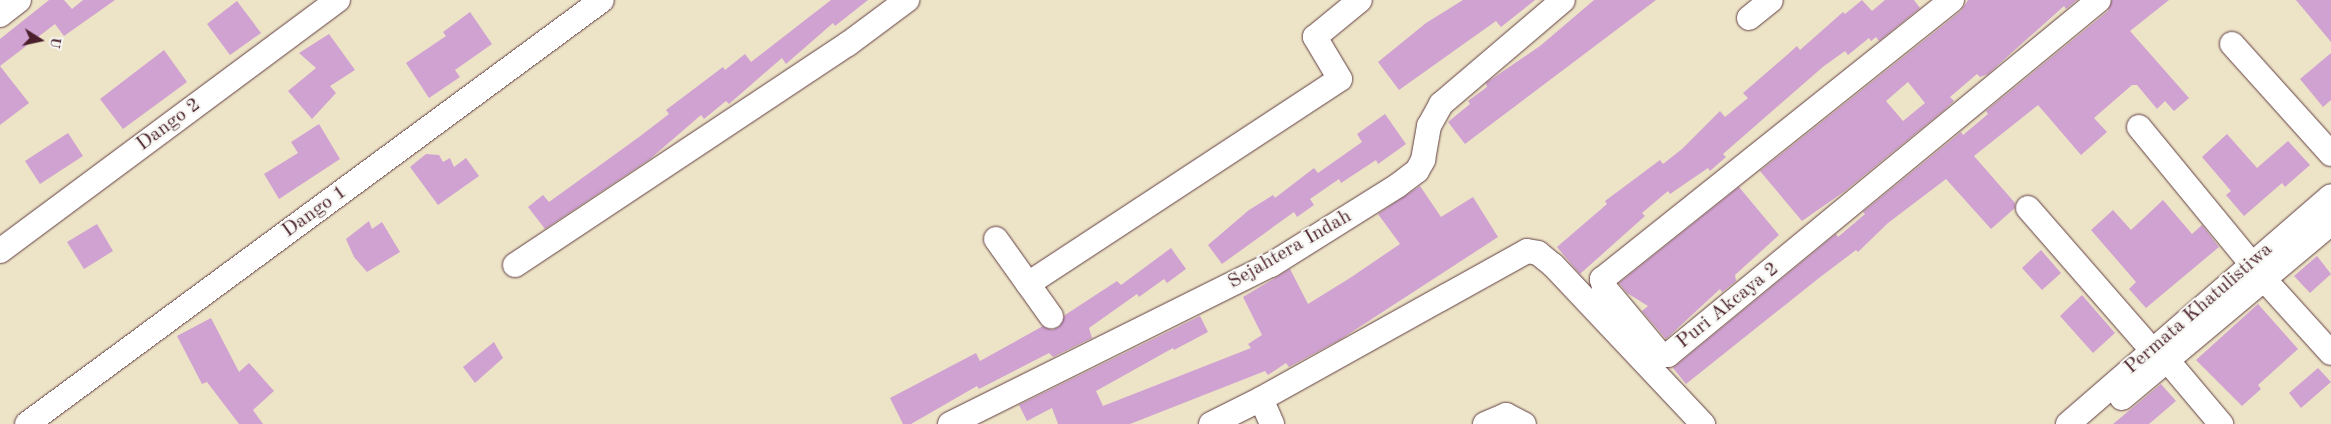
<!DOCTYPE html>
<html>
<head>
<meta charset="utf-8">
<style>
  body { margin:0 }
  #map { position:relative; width:2331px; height:424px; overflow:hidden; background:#ede4c7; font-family:"Old Standard TT",serif }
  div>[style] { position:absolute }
  .building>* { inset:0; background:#d0a2d1 }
  .roads { filter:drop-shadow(0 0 1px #623d42) drop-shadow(0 0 1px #623d42) }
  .minor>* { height:24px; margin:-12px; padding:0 12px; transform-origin:12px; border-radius:12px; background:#fff }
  span { translate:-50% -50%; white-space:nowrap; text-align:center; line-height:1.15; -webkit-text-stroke:4px #f6f6f2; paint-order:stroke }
  .street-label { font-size:20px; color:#4a1f2b }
  .north { position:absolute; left:15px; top:15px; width:50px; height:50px; -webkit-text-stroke:4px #f6f6f2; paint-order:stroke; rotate:100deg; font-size:14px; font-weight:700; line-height:20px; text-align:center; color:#4a1f2b }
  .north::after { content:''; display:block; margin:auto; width:18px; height:22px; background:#4a1f2b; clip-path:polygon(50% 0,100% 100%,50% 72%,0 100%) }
</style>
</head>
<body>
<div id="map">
  <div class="building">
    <div style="clip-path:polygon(49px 0,64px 0,72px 9px,83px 0,115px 0,64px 36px,55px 24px,0 66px,0 39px)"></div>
    <div style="clip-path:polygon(831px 0,868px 0,835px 26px,833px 23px,786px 64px,782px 58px,729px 104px,726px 101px,704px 119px,701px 115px,650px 159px,545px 229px,528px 207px,543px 195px,549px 202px,639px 137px,669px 114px,666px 110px,723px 67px,725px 70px,745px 54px,751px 62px)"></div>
    <div style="clip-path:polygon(1463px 0,1535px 0,1501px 27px,1496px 21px,1399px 90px,1378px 62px,1426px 23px)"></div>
    <div style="clip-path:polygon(1594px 0,1656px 0,1465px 144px,1448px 122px,1470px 104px,1468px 101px,1487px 87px,1486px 83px,1540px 46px)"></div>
    <div style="clip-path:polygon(1862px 0,1872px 11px,1885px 0,1914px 0,1920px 8px,1879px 41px,1876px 37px,1871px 41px,1869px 38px,1848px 55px,1845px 51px,1824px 66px,1723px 154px,1726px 157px,1710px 171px,1708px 168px,1670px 194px,1668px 191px,1642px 213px,1645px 216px,1580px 274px,1572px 265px,1557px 247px,1607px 204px,1605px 201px,1660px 160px,1663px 164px,1682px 149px,1720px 111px,1725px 117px,1748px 98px,1743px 93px,1787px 55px,1797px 46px,1800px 50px,1843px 12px,1845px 14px)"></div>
    <div style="clip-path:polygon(evenodd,1968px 0,2077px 0,2066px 9px,2064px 6px,1988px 74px,1980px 77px,1977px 74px,1950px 97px,1954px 101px,1943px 111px,1845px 191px,1802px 221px,1760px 171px,1961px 11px,1968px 0,1908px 82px,1925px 103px,1903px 121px,1886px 101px,1908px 82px)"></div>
    <div style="clip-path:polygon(2112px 0,2169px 0,2130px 31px,2189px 98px,2174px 111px,2165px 101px,2157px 109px,2137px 85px,2132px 85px,2094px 118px,2107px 132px,2081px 155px,2038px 105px,1974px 156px,2015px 203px,2015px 208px,1991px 229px,1946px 179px,1888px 223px,1858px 252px,1856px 250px,1819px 278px,1686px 384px,1673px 368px,1836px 234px,1838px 237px,1865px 214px,1863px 212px,1961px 132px,1963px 135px,1988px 114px,1986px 111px,2108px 11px)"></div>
    <div style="clip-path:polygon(2296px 0,2331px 0,2331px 42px)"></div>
    <div style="clip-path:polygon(237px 1px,261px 33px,230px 55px,207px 24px)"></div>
    <div style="clip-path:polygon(470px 12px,492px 44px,455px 70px,460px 77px,429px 98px,406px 63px,446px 36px,443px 32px)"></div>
    <div style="clip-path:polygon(329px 34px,355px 70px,330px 86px,336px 93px,312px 119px,288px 91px,316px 68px,299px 53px)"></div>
    <div style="clip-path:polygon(164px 50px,187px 82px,123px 129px,100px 99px)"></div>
    <div style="clip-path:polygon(2331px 53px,2331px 100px,2323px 107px,2300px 79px)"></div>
    <div style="clip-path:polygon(0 66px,29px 103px,0 125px)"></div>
    <div style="clip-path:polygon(1385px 114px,1406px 144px,1378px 164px,1376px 160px,1341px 183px,1339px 179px,1310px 199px,1314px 205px,1297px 217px,1294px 212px,1222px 264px,1208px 245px,1249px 210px,1273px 195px,1275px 198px,1314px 168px,1318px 173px,1362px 142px,1357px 134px)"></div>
    <div style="clip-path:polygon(319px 124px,340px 159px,279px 199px,264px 174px,298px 153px,291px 142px)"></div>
    <div style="clip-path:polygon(68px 133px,83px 156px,40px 184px,25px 161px)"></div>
    <div style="clip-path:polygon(2227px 134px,2257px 168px,2288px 141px,2310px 165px,2285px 187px,2282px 183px,2244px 216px,2226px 195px,2231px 191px,2202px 157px)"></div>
    <div style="clip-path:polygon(426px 154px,439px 155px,443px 162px,450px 158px,454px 167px,466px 158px,479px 176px,438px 205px,410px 167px)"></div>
    <div style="clip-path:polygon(1420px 186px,1441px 217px,1473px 197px,1498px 237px,1341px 339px,1289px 367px,1286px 363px,1268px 375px,1265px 371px,1130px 424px,1058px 424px,1052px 408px,1027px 421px,1019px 405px,1200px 316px,1208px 332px,1174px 350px,1173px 348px,1096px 391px,1103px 406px,1251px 348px,1248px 344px,1262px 335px,1243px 297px,1290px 269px,1308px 304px,1350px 278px,1400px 244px,1378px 214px)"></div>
    <div style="clip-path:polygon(1739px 187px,1779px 235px,1735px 275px,1736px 281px,1722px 292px,1720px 289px,1666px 339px,1642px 311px,1648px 306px,1627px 293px,1619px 283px)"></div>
    <div style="clip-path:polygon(2163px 200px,2192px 234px,2202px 225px,2219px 247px,2146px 308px,2129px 289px,2136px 282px,2091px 230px,2113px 210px,2131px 230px)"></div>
    <div style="clip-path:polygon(369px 221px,372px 229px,382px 222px,400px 252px,367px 272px,354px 257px,346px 239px)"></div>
    <div style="clip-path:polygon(97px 224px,113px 251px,84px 269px,67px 242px)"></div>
    <div style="clip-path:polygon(1171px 248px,1186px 269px,1167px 283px,1164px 279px,1139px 297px,1137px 294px,1089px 328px,1092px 338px,1053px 357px,1049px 353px,979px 389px,977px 386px,911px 424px,903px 424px,890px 398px,976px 353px,980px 361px,1043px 326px,1052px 330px,1059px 327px,1065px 315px,1117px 281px,1121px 285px)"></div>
    <div style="clip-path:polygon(2041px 250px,2061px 273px,2042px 290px,2022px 268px)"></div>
    <div style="clip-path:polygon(2317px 256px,2331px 274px,2310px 293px,2294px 276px)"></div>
    <div style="clip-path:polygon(2082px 295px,2115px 333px,2093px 353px,2060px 316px)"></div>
    <div style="clip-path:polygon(2258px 304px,2298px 349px,2258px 385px,2261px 389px,2242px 406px,2196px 360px)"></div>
    <div style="clip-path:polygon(211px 318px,239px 372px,249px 363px,274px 391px,253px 410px,263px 424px,239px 424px,207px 382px,202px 384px,177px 336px)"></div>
    <div style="clip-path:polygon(494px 342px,503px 358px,475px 383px,463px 367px)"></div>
    <div style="clip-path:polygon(2318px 368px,2331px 382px,2301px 408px,2289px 393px)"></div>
    <div style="clip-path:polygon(2161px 384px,2176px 401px,2149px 424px,2113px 424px)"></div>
  </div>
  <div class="roads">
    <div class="minor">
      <div style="left:1952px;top:0;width:448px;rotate:141.4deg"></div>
      <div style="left:1602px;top:279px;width:8px;rotate:76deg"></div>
      <div style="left:1604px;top:287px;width:87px;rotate:50.1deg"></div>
      <div style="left:1660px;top:354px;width:8px;rotate:7deg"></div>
      <div style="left:1668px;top:355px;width:558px;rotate:-39.48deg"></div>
      <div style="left:0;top:15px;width:24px;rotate:-38deg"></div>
      <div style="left:1749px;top:18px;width:28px;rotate:-39deg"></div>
      <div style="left:2232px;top:44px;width:148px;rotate:48deg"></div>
      <div style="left:2139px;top:127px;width:195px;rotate:50.6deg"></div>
      <div style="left:2263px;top:278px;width:101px;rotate:47.8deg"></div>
      <div style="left:2028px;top:208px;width:189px;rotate:48.9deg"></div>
      <div style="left:996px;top:239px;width:95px;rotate:54.5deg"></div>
      <div style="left:0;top:251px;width:421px;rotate:-36.6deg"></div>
      <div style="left:515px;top:265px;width:400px;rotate:-33.6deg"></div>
      <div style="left:848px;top:44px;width:74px;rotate:-36.7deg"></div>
      <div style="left:1028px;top:284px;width:373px;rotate:-33.3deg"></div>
      <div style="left:1340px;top:79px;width:49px;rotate:-120.8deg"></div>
      <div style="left:1315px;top:37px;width:58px;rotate:-39.4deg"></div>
      <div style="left:2167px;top:360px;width:84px;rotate:49.8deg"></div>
      <div style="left:2122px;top:398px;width:273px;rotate:-39.9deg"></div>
      <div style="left:1261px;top:399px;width:304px;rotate:-29.1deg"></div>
      <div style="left:1527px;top:251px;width:11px;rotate:10deg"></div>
      <div style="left:1538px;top:253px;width:19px;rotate:39deg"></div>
      <div style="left:1553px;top:265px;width:219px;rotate:46.7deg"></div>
      <div style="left:27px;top:424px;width:714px;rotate:-36.4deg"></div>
      <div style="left:950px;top:424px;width:358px;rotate:-26.4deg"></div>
      <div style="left:1271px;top:265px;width:149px;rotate:-32.1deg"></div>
      <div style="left:1397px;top:186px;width:25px;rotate:-37deg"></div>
      <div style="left:1417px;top:171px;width:13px;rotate:-61deg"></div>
      <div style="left:1423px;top:160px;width:35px;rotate:-80deg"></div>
      <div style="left:1429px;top:126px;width:25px;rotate:-61deg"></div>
      <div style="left:1441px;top:104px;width:160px;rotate:-40.4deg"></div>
      <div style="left:1211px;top:424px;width:56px;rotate:-26.6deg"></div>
      <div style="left:1261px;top:399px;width:27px;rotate:66deg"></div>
      <div style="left:1485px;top:424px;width:23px;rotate:-23deg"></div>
      <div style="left:1506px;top:415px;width:20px;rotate:27deg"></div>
      <div style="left:2068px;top:424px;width:348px;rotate:-40.9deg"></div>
    </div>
  </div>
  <div class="street-label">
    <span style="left:169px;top:125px;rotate:-37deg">Dango 2</span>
    <span style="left:315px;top:212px;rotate:-36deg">Dango 1</span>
    <span style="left:1290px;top:250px;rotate:-30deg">Sejahtera Indah</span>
    <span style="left:1728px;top:306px;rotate:-39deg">Puri Akcaya 2</span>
    <span style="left:2199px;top:309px;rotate:-41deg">Permata Khatulistiwa</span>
  </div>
  <div class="north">U</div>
</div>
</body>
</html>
